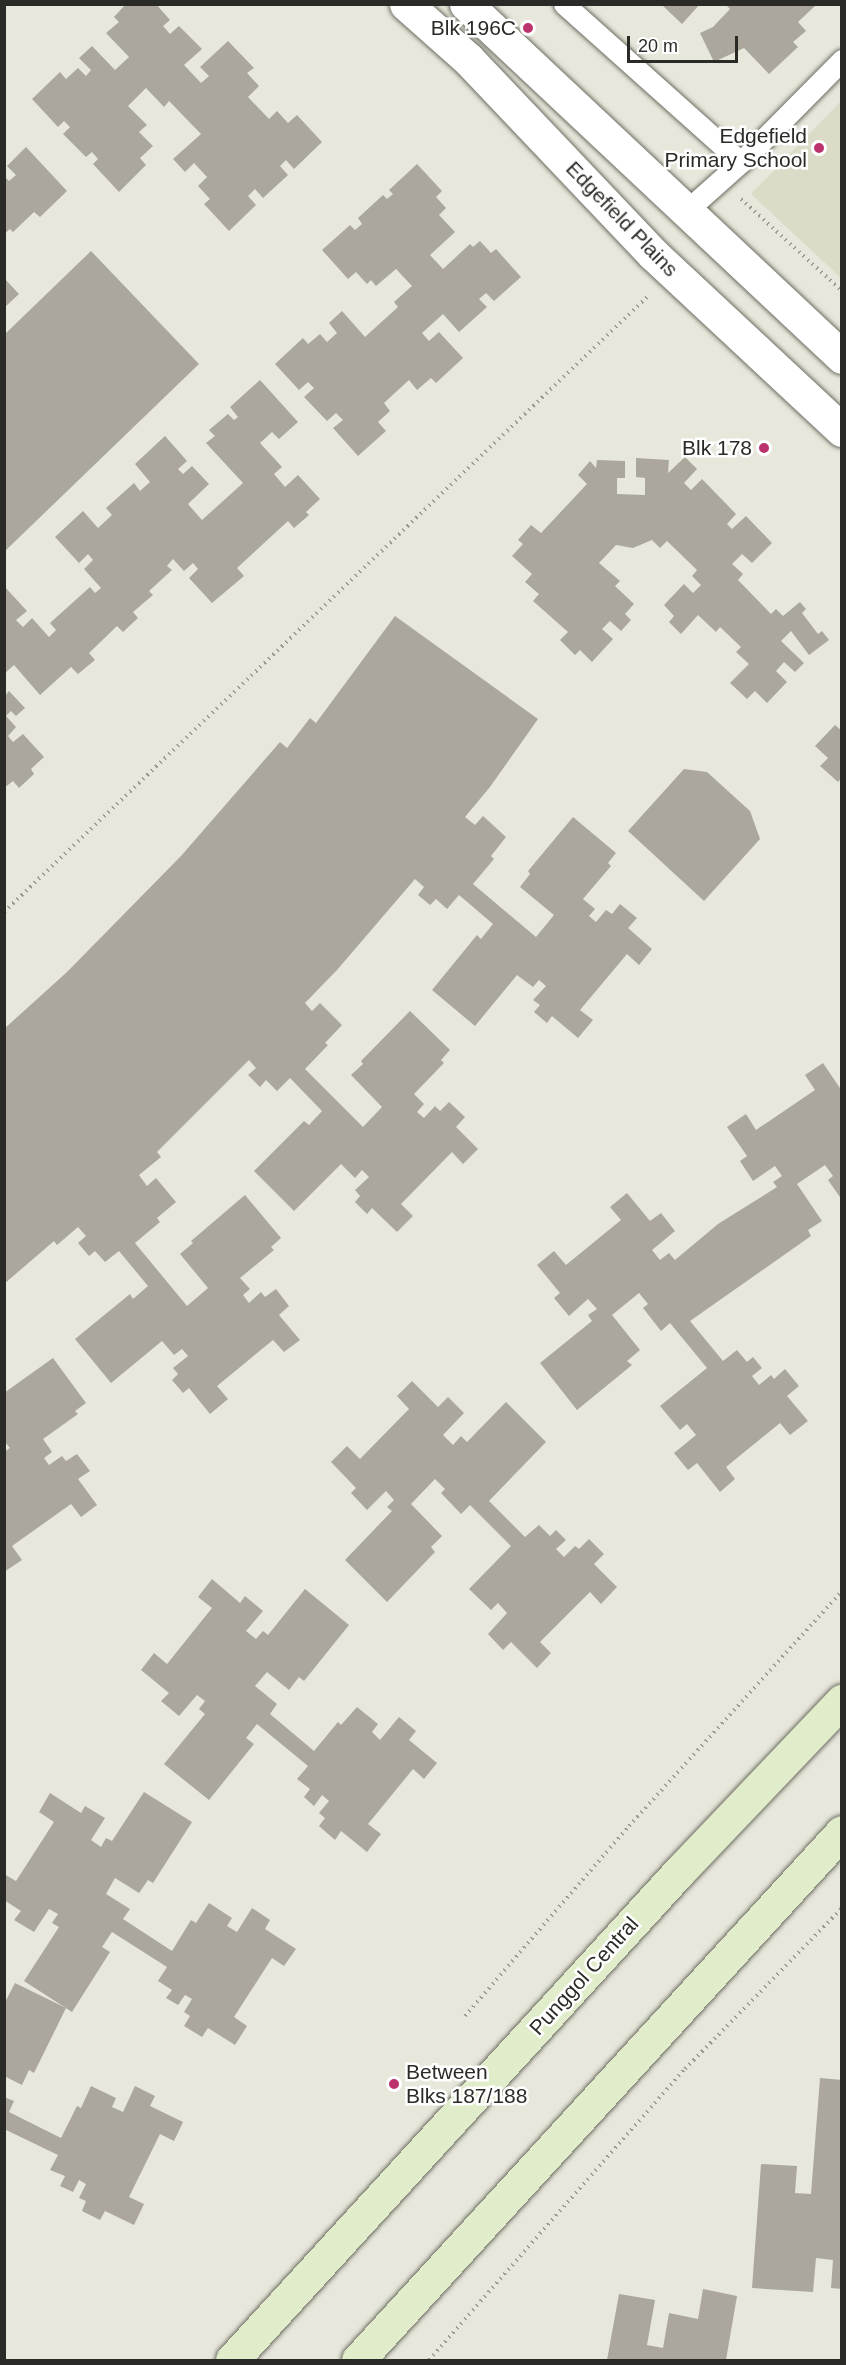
<!DOCTYPE html>
<html>
<head>
<meta charset="utf-8">
<style>
  body { margin:0 }
  #map { position:relative; width:846px; height:2365px; overflow:hidden; background:#e7e7db; font-family:Arial,sans-serif }
  div>[style] { position:absolute }
  .built>* { inset:0; background:#dcdbc8 }
  .building>* { inset:0; background:#aca79d }
  .path>* { height:4px; margin-top:-2px; transform-origin:0; background:repeating-linear-gradient(90deg,#9c9c93 0 1.5px,transparent 0 6px) }
  .roads { filter:drop-shadow(0 0 2px #6e6d63) drop-shadow(0 0 2px #6e6d63) }
  .service>* { height:21px; margin:-10.5px; padding:0 10.5px; transform-origin:10.5px; border-radius:10.5px; background:#fff }
  .minor>* { height:33px; margin:-16.5px; padding:0 16.5px; transform-origin:16.5px; border-radius:16.5px; background:#fff }
  .secondary>* { height:33px; margin:-16.5px; padding:0 16.5px; transform-origin:16.5px; border-radius:16.5px; background:#e1eccb }
  .dots>* { width:16px; height:16px; translate:-50% -50%; box-sizing:border-box; border:3px solid #fff; border-radius:50% }
  span { translate:-50% -50%; white-space:nowrap; text-align:center; line-height:1.15; -webkit-text-stroke:5px #fff; paint-order:stroke }
  .poi-label { font-size:21px; color:#2a2a26 }
  .right { translate:-100% -50%; text-align:right }
  .left { translate:0 -50%; text-align:left }
  .street-label { font-size:21px; color:#2a2a26 }
  .frame { position:absolute; inset:0; border:6px solid #2a2a26; pointer-events:none }
  .scale { position:absolute; left:627px; top:36px; width:111px; height:27px; box-sizing:border-box; border:3px solid #2a2a26; border-top:0; padding-left:8px; font-size:18px; line-height:21px; white-space:nowrap; color:#2a2a26; -webkit-text-stroke:4px #fff; paint-order:stroke }
</style>
</head>
<body>
<div id="map">
  <div class="built">
    <div style="clip-path:polygon(841px 101px,841px 278px,751px 194px)"></div>
  </div>
  <div class="building">
    <div style="clip-path:polygon(126px 4px,156px 4px,170px 20px,163px 26px,170px 34px,179px 26px,202px 49px,184px 65px,201px 83px,209px 76px,200px 67px,228px 41px,254px 68px,247px 73px,259px 86px,248px 97px,269px 119px,277px 111px,288px 123px,297px 115px,322px 142px,294px 169px,286px 160px,280px 166px,288px 175px,263px 198px,255px 189px,248px 196px,256px 205px,229px 231px,204px 204px,210px 199px,198px 186px,207px 177px,194px 163px,185px 172px,173px 159px,201px 134px,169px 101px,164px 107px,146px 88px,128px 106px,147px 125px,139px 132px,153px 146px,140px 158px,146px 165px,119px 192px,93px 164px,98px 159px,92px 152px,86px 157px,63px 134px,70px 127px,64px 121px,58px 127px,32px 99px,60px 72px,66px 79px,78px 68px,86px 76px,91px 70px,79px 58px,92px 46px,115px 70px,129px 57px,106px 33px,119px 22px,114px 17px)"></div>
    <div style="clip-path:polygon(661px 4px,700px 4px,682px 24px)"></div>
    <div style="clip-path:polygon(726px 5px,816px 5px,798px 22px,806px 31px,793px 42px,798px 47px,769px 74px,744px 48px,714px 62px,700px 33px,713px 27px,730px 9px)"></div>
    <div style="clip-path:polygon(26px 147px,67px 191px,40px 217px,34px 212px,13px 232px,10px 229px,4px 234px,4px 176px,9px 181px,16px 175px,7px 166px)"></div>
    <div style="clip-path:polygon(417px 164px,442px 191px,436px 197px,446px 208px,439px 215px,455px 232px,430px 255px,443px 269px,470px 244px,473px 247px,480px 241px,491px 253px,496px 249px,521px 277px,494px 301px,486px 293px,479px 299px,487px 307px,459px 332px,443px 314px,422px 333px,429px 341px,439px 332px,463px 358px,436px 383px,431px 378px,417px 390px,409px 380px,384px 403px,390px 411px,378px 422px,386px 431px,358px 456px,333px 428px,343px 420px,336px 413px,327px 421px,304px 397px,314px 388px,308px 382px,299px 390px,275px 364px,303px 338px,308px 344px,320px 334px,327px 342px,337px 333px,329px 323px,342px 311px,365px 337px,398px 307px,394px 302px,412px 286px,396px 269px,376px 286px,371px 280px,367px 284px,356px 272px,348px 279px,322px 250px,350px 225px,355px 230px,362px 224px,358px 218px,383px 195px,387px 199px,393px 194px,389px 190px)"></div>
    <div style="clip-path:polygon(91px 251px,199px 364px,4px 552px,4px 335px)"></div>
    <div style="clip-path:polygon(4px 278px,19px 294px,4px 308px)"></div>
    <div style="clip-path:polygon(260px 380px,298px 422px,279px 439px,272px 432px,260px 443px,282px 467px,274px 474px,285px 487px,298px 475px,320px 499px,306px 512px,309px 515px,294px 528px,288px 521px,237px 568px,244px 576px,212px 603px,189px 578px,198px 569px,193px 563px,184px 571px,173px 559px,167px 566px,172px 570px,149px 591px,153px 595px,133px 612px,138px 618px,123px 632px,117px 626px,89px 653px,95px 660px,78px 674px,71px 667px,40px 695px,14px 665px,4px 674px,4px 586px,27px 611px,16px 620px,23px 627px,32px 618px,49px 637px,56px 630px,50px 623px,90px 587px,95px 593px,101px 588px,84px 569px,93px 560px,88px 554px,79px 563px,55px 537px,83px 511px,98px 528px,112px 515px,106px 508px,134px 483px,140px 491px,150px 482px,135px 464px,165px 436px,187px 461px,178px 469px,183px 474px,192px 466px,209px 484px,188px 504px,202px 520px,243px 483px,206px 443px,215px 436px,209px 430px,228px 414px,234px 420px,238px 417px,230px 407px)"></div>
    <div style="clip-path:polygon(685px 457px,697px 469px,684px 483px,691px 490px,702px 479px,736px 514px,727px 524px,732px 529px,746px 516px,772px 543px,752px 563px,742px 554px,732px 564px,743px 574px,738px 580px,771px 614px,776px 609px,783px 616px,800px 602px,806px 609px,802px 613px,818px 634px,822px 631px,829px 640px,809px 655px,791px 631px,781px 641px,804px 663px,795px 672px,784px 662px,776px 671px,787px 682px,767px 703px,755px 691px,747px 699px,730px 683px,749px 664px,736px 652px,741px 647px,720px 627px,716px 632px,698px 615px,681px 634px,669px 622px,674px 616px,664px 605px,684px 584px,693px 593px,701px 585px,692px 576px,697px 570px,667px 541px,660px 548px,652px 540px,633px 548px,616px 545px,599px 563px,620px 581px,615px 586px,634px 604px,625px 614px,631px 620px,621px 631px,610px 621px,602px 629px,613px 639px,592px 662px,580px 650px,575px 655px,560px 640px,568px 632px,533px 601px,539px 594px,525px 582px,532px 574px,512px 556px,523px 544px,518px 540px,531px 525px,541px 533px,587px 484px,578px 475px,590px 461px,596px 468px,597px 460px,625px 461px,625px 478px,617px 478px,617px 494px,645px 495px,645px 478px,636px 477px,636px 458px,669px 460px,668px 473px)"></div>
    <div style="clip-path:polygon(395px 616px,538px 719px,490px 787px,465px 817px,475px 825px,483px 816px,506px 837px,491px 856px,494px 859px,473px 884px,536px 937px,554px 915px,520px 887px,530px 874px,528px 871px,573px 817px,616px 853px,608px 863px,611px 866px,583px 899px,595px 909px,589px 916px,596px 922px,606px 910px,612px 914px,620px 904px,637px 918px,628px 928px,652px 949px,639px 965px,627px 954px,580px 1010px,593px 1020px,578px 1038px,552px 1016px,547px 1023px,534px 1012px,540px 1005px,533px 1000px,546px 986px,539px 980px,533px 987px,517px 975px,475px 1026px,432px 990px,477px 935px,481px 939px,493px 924px,459px 895px,447px 909px,436px 899px,430px 905px,418px 895px,424px 887px,415px 879px,337px 970px,305px 1003px,312px 1011px,320px 1003px,342px 1025px,325px 1043px,328px 1045px,305px 1069px,363px 1127px,382px 1107px,351px 1075px,363px 1064px,361px 1061px,410px 1011px,450px 1050px,441px 1060px,444px 1063px,414px 1094px,424px 1104px,417px 1112px,424px 1118px,435px 1106px,440px 1111px,449px 1102px,465px 1117px,456px 1127px,478px 1149px,463px 1164px,452px 1152px,401px 1204px,413px 1216px,397px 1232px,372px 1208px,367px 1214px,355px 1202px,360px 1196px,355px 1190px,369px 1177px,362px 1170px,355px 1178px,341px 1164px,294px 1211px,254px 1171px,304px 1121px,309px 1125px,322px 1111px,290px 1078px,277px 1091px,266px 1080px,260px 1087px,248px 1075px,256px 1068px,249px 1060px,157px 1152px,161px 1157px,139px 1175px,147px 1186px,156px 1178px,176px 1202px,157px 1218px,160px 1222px,135px 1243px,187px 1306px,208px 1288px,180px 1254px,193px 1243px,191px 1241px,245px 1195px,281px 1238px,271px 1247px,274px 1250px,240px 1278px,250px 1289px,243px 1295px,249px 1303px,261px 1292px,265px 1297px,276px 1289px,289px 1306px,279px 1315px,300px 1340px,284px 1352px,273px 1340px,217px 1386px,228px 1399px,210px 1414px,189px 1388px,183px 1393px,172px 1380px,178px 1374px,173px 1368px,188px 1356px,182px 1349px,174px 1355px,162px 1341px,111px 1383px,75px 1339px,130px 1294px,133px 1299px,148px 1286px,119px 1251px,105px 1262px,95px 1251px,89px 1256px,78px 1243px,86px 1236px,78px 1227px,57px 1245px,54px 1241px,4px 1284px,4px 1029px,67px 972px,181px 856px,280px 742px,287px 748px,310px 718px,316px 723px)"></div>
    <div style="clip-path:polygon(9px 691px,25px 708px,16px 716px,11px 711px,6px 716px,16px 727px,8px 736px,13px 742px,23px 734px,44px 757px,31px 769px,34px 774px,19px 788px,13px 781px,4px 788px,5px 696px)"></div>
    <div style="clip-path:polygon(835px 725px,842px 731px,842px 777px,838px 782px,820px 766px,828px 758px,815px 746px)"></div>
    <div style="clip-path:polygon(684px 769px,707px 772px,750px 811px,760px 839px,704px 901px,628px 831px)"></div>
    <div style="clip-path:polygon(823px 1063px,842px 1091px,842px 1200px,828px 1180px,833px 1176px,825px 1165px,797px 1184px,822px 1221px,808px 1230px,811px 1236px,690px 1321px,723px 1361px,737px 1350px,747px 1362px,753px 1357px,762px 1368px,752px 1376px,759px 1385px,771px 1375px,774px 1379px,785px 1369px,799px 1386px,787px 1396px,808px 1421px,790px 1435px,780px 1423px,726px 1467px,735px 1479px,720px 1492px,697px 1463px,688px 1470px,674px 1453px,696px 1435px,687px 1424px,680px 1430px,660px 1406px,707px 1368px,670px 1323px,661px 1331px,643px 1308px,648px 1304px,639px 1293px,612px 1315px,640px 1350px,627px 1361px,632px 1365px,577px 1410px,540px 1363px,592px 1321px,588px 1315px,597px 1309px,588px 1299px,569px 1316px,554px 1298px,560px 1293px,537px 1265px,554px 1251px,566px 1265px,621px 1220px,610px 1207px,627px 1193px,650px 1221px,661px 1213px,675px 1231px,652px 1250px,660px 1260px,669px 1253px,675px 1260px,718px 1224px,777px 1187px,773px 1182px,782px 1176px,775px 1166px,753px 1181px,740px 1161px,747px 1156px,727px 1127px,746px 1114px,756px 1130px,815px 1090px,805px 1075px)"></div>
    <div style="clip-path:polygon(53px 1358px,86px 1403px,75px 1411px,78px 1414px,43px 1439px,52px 1452px,44px 1458px,49px 1465px,62px 1456px,66px 1461px,77px 1454px,90px 1471px,78px 1479px,97px 1505px,81px 1517px,71px 1504px,12px 1546px,22px 1560px,4px 1572px,4px 1452px,10px 1448px,4px 1441px,4px 1393px)"></div>
    <div style="clip-path:polygon(412px 1381px,438px 1407px,448px 1397px,464px 1413px,443px 1435px,453px 1445px,461px 1436px,467px 1442px,506px 1402px,546px 1442px,489px 1501px,525px 1537px,539px 1525px,550px 1536px,556px 1530px,566px 1540px,556px 1549px,564px 1557px,575px 1546px,579px 1549px,589px 1539px,604px 1554px,594px 1564px,617px 1587px,601px 1604px,590px 1592px,540px 1642px,551px 1653px,537px 1668px,511px 1642px,503px 1650px,488px 1634px,507px 1613px,498px 1603px,491px 1610px,469px 1589px,511px 1546px,470px 1505px,461px 1514px,441px 1493px,445px 1489px,435px 1479px,411px 1504px,442px 1536px,431px 1547px,435px 1552px,387px 1602px,345px 1560px,392px 1511px,387px 1507px,394px 1500px,386px 1491px,367px 1510px,351px 1493px,356px 1488px,331px 1462px,347px 1446px,360px 1459px,409px 1409px,397px 1396px)"></div>
    <div style="clip-path:polygon(212px 1579px,240px 1603px,245px 1596px,263px 1611px,246px 1631px,256px 1639px,263px 1631px,268px 1635px,305px 1589px,349px 1625px,304px 1681px,299px 1677px,289px 1690px,267px 1672px,255px 1686px,277px 1704px,270px 1714px,314px 1751px,338px 1722px,341px 1725px,357px 1707px,378px 1724px,372px 1732px,380px 1740px,399px 1717px,416px 1731px,409px 1740px,437px 1763px,424px 1779px,413px 1769px,368px 1824px,381px 1834px,367px 1852px,341px 1831px,335px 1840px,319px 1826px,325px 1818px,319px 1813px,329px 1801px,322px 1795px,314px 1806px,304px 1797px,310px 1789px,297px 1779px,308px 1766px,257px 1724px,246px 1738px,254px 1744px,209px 1800px,164px 1764px,205px 1714px,199px 1709px,205px 1701px,197px 1695px,179px 1716px,161px 1701px,169px 1693px,141px 1670px,154px 1653px,167px 1664px,212px 1608px,198px 1597px)"></div>
    <div style="clip-path:polygon(144px 1792px,192px 1822px,153px 1883px,148px 1880px,139px 1893px,115px 1878px,106px 1894px,130px 1909px,123px 1919px,172px 1951px,191px 1920px,196px 1923px,209px 1903px,232px 1918px,227px 1926px,237px 1932px,252px 1908px,270px 1920px,265px 1929px,296px 1949px,284px 1966px,272px 1958px,234px 2017px,247px 2026px,235px 2045px,208px 2028px,202px 2037px,184px 2026px,190px 2016px,184px 2012px,192px 1999px,185px 1995px,178px 2005px,166px 1998px,172px 1990px,158px 1981px,167px 1967px,112px 1932px,102px 1947px,110px 1952px,72px 2012px,24px 1981px,59px 1927px,52px 1923px,58px 1914px,49px 1909px,34px 1932px,14px 1920px,21px 1911px,4px 1900px,4px 1874px,16px 1881px,54px 1822px,39px 1812px,50px 1793px,81px 1813px,85px 1806px,105px 1818px,91px 1840px,101px 1847px,106px 1838px,112px 1841px)"></div>
    <div style="clip-path:polygon(15px 1983px,66px 2008px,34px 2073px,29px 2070px,22px 2085px,4px 2076px,4px 2004px)"></div>
    <div style="clip-path:polygon(820px 2078px,842px 2080px,842px 2289px,831px 2288px,833px 2260px,816px 2258px,813px 2292px,752px 2288px,761px 2164px,797px 2166px,795px 2193px,811px 2194px)"></div>
    <div style="clip-path:polygon(91px 2086px,116px 2098px,112px 2107px,123px 2112px,135px 2086px,155px 2096px,150px 2106px,183px 2122px,174px 2141px,160px 2134px,129px 2197px,144px 2204px,134px 2225px,105px 2211px,100px 2220px,82px 2211px,86px 2201px,79px 2198px,86px 2184px,79px 2180px,73px 2192px,60px 2186px,65px 2176px,50px 2170px,58px 2155px,4px 2129px,4px 2097px,14px 2101px,9px 2112px,61px 2138px,77px 2106px,81px 2108px)"></div>
    <div style="clip-path:polygon(703px 2289px,737px 2296px,726px 2360px,607px 2360px,619px 2294px,655px 2300px,647px 2345px,663px 2348px,669px 2313px,698px 2319px)"></div>
  </div>
  <div class="path">
    <div style="left:741px;top:199px;width:137px;rotate:42.3deg"></div>
    <div style="left:4px;top:912px;width:890px;rotate:-43.72deg"></div>
    <div style="left:465px;top:2016px;width:251px;rotate:-49.2deg"></div>
    <div style="left:629px;top:1826px;width:317px;rotate:-47.8deg"></div>
    <div style="left:429px;top:2360px;width:388px;rotate:-48.7deg"></div>
    <div style="left:685px;top:2069px;width:225px;rotate:-45.7deg"></div>
  </div>
  <div class="roads">
    <div class="service">
      <div style="left:564px;top:4px;width:237px;rotate:41.8deg"></div>
      <div style="left:686px;top:211px;width:74px;rotate:-41.7deg"></div>
      <div style="left:741px;top:162px;width:144px;rotate:-45.3deg"></div>
    </div>
    <div class="minor">
      <div style="left:406px;top:4px;width:83px;rotate:41.6deg"></div>
      <div style="left:468px;top:59px;width:269px;rotate:46.5deg"></div>
      <div style="left:653px;top:254px;width:258px;rotate:43deg"></div>
      <div style="left:466px;top:4px;width:516px;rotate:43.19deg"></div>
    </div>
    <div class="secondary">
      <div style="left:232px;top:2360px;width:660px;rotate:-47.52deg"></div>
      <div style="left:678px;top:1873px;width:238px;rotate:-46.4deg"></div>
      <div style="left:358px;top:2360px;width:716px;rotate:-47.49deg"></div>
    </div>
  </div>
  <div class="dots">
    <div style="left:528px;top:28px;background:#bc326c"></div>
    <div style="left:819px;top:148px;background:#bc326c"></div>
    <div style="left:764px;top:448px;background:#bc326c"></div>
    <div style="left:394px;top:2084px;background:#bc326c"></div>
  </div>
  <div class="poi-label">
    <span class="right" style="left:516px;top:28px">Blk 196C</span>
    <span class="right" style="left:807px;top:148px">Edgefield<br>Primary School</span>
    <span class="right" style="left:752px;top:448px">Blk 178</span>
    <span class="left" style="left:406px;top:2084px">Between<br>Blks 187/188</span>
  </div>
  <div class="street-label">
    <span style="left:622px;top:219px;rotate:46deg">Edgefield Plains</span>
    <span style="left:584px;top:1976px;rotate:-48deg">Punggol Central</span>
  </div>
  <div class="frame"></div>
  <div class="scale">20 m</div>
</div>
</body>
</html>
